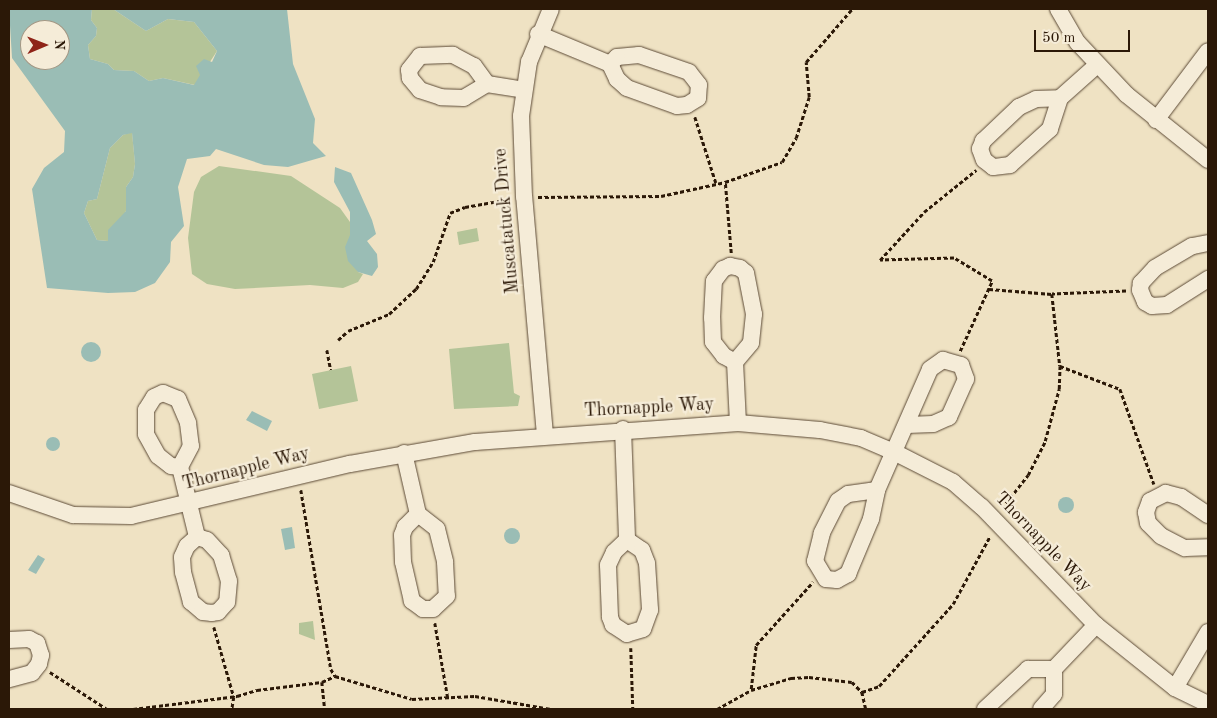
<!DOCTYPE html>
<html>
<head>
<meta charset="utf-8">
<style>
  body { margin:0 }
  #map { position:relative; width:1217px; height:718px; overflow:hidden; background:#efe2c3; font-family:"Old Standard TT",serif }
  div>[style] { position:absolute }
  .green>* { inset:0; background:#b4c498 }
  .water>* { inset:0; background:#9abdb5 }
  .round { border-radius:50% }
  .path>* { height:2.5px; margin-top:-1.25px; transform-origin:0; background:repeating-linear-gradient(90deg,#2b1807 0 4px,transparent 0 6.5px) }
  .roads { filter:drop-shadow(0 0 1px #5c4a36) drop-shadow(0 0 1px #5c4a36) }
  .minor>* { height:16px; margin:-8px; padding:0 8px; transform-origin:8px; border-radius:8px; background:#f5ecd8 }
  span { translate:-50% -50%; white-space:nowrap; text-align:center; line-height:1.15; -webkit-text-stroke:4.5px #f5ecd8; paint-order:stroke }
  .street-label { font-size:18px; color:#2b1807 }
  .frame { position:absolute; inset:0; border:10px solid #2b1807; pointer-events:none }
  .north { position:absolute; left:20px; top:20px; width:50px; height:50px; box-sizing:border-box; background:#f5ecd8; border:1px solid #a49784; border-radius:50%; rotate:89deg; font-size:14px; font-weight:700; line-height:20px; text-align:center; color:#2b1807 }
  .north::after { content:''; display:block; margin:auto; width:18px; height:22px; background:#8f2418; clip-path:polygon(50% 0,100% 100%,50% 72%,0 100%) }
  .scale { position:absolute; left:1034px; top:30px; width:96px; height:22px; box-sizing:border-box; border:2px solid #2b1807; border-top:0; padding-left:6px; font-size:15px; line-height:18px; white-space:nowrap; color:#2b1807; -webkit-text-stroke:4px #f5ecd8; paint-order:stroke }
</style>
</head>
<body>
<div id="map">
  <div class="green">
    <div style="clip-path:polygon(92px 9px,113px 9px,146px 31px,168px 19px,194px 22px,217px 51px,195px 85px,163px 78px,149px 81px,134px 71px,114px 70px,108px 64px,90px 59px,88px 45px,96px 36px,97px 28px,91px 20px)"></div>
    <div style="clip-path:polygon(132px 132px,135px 164px,133px 177px,126px 187px,126px 211px,108px 241px,97px 240px,84px 213px,88px 201px,97px 199px,110px 148px,123px 135px)"></div>
    <div style="clip-path:polygon(219px 166px,291px 176px,340px 208px,350px 222px,358px 272px,363px 274px,358px 282px,343px 288px,310px 285px,235px 289px,207px 284px,192px 274px,188px 238px,194px 192px,201px 177px)"></div>
    <div style="clip-path:polygon(477px 228px,479px 241px,459px 245px,457px 232px)"></div>
    <div style="clip-path:polygon(509px 343px,514px 393px,520px 396px,518px 406px,454px 409px,449px 349px)"></div>
    <div style="clip-path:polygon(351px 366px,358px 401px,319px 409px,312px 374px)"></div>
    <div style="clip-path:polygon(313px 621px,315px 640px,299px 634px,299px 623px)"></div>
  </div>
  <div class="water">
    <div style="clip-path:polygon(evenodd,9px 9px,92px 9px,91px 20px,97px 28px,96px 36px,88px 45px,90px 59px,108px 64px,114px 70px,134px 71px,149px 81px,163px 78px,194px 85px,200px 75px,196px 66px,204px 59px,212px 62px,217px 51px,194px 22px,168px 19px,146px 31px,113px 9px,287px 9px,293px 64px,315px 119px,313px 143px,326px 156px,288px 167px,264px 165px,216px 149px,210px 156px,187px 159px,178px 187px,184px 226px,171px 242px,170px 262px,155px 283px,135px 292px,108px 293px,47px 288px,32px 189px,44px 168px,64px 152px,65px 131px,12px 58px,9px 9px,30px 30px,60px 30px,60px 60px,30px 60px,30px 30px,9px 9px,132px 133px,135px 164px,133px 177px,126px 187px,126px 211px,108px 230px,108px 241px,97px 240px,84px 213px,88px 201px,97px 199px,110px 148px,123px 135px,132px 133px)"></div>
    <div style="clip-path:polygon(335px 167px,351px 173px,372px 220px,376px 234px,367px 241px,377px 254px,378px 267px,372px 276px,358px 272px,348px 261px,345px 247px,350px 235px,350px 212px,334px 182px)"></div>
    <div class="round" style="left:81px;top:342px;width:20px;height:20px"></div>
    <div style="clip-path:polygon(252px 411px,272px 421px,267px 431px,246px 420px)"></div>
    <div class="round" style="left:46px;top:437px;width:14px;height:14px"></div>
    <div class="round" style="left:1058px;top:497px;width:16px;height:16px"></div>
    <div style="clip-path:polygon(292px 527px,295px 548px,285px 550px,281px 529px)"></div>
    <div class="round" style="left:504px;top:528px;width:16px;height:16px"></div>
    <div style="clip-path:polygon(38px 555px,45px 559px,36px 574px,28px 570px)"></div>
  </div>
  <div class="path">
    <div style="left:695px;top:117px;width:69px;rotate:72.3deg"></div>
    <div style="left:538px;top:197px;width:123px;rotate:-0.5deg"></div>
    <div style="left:661px;top:196px;width:66px;rotate:-12.3deg"></div>
    <div style="left:731px;top:253px;width:71px;rotate:-94.8deg"></div>
    <div style="left:725px;top:182px;width:60px;rotate:-19.3deg"></div>
    <div style="left:782px;top:162px;width:28px;rotate:-60deg"></div>
    <div style="left:796px;top:138px;width:43px;rotate:-72.4deg"></div>
    <div style="left:809px;top:97px;width:35px;rotate:-95deg"></div>
    <div style="left:806px;top:62px;width:70px;rotate:-49deg"></div>
    <div style="left:989px;top:289px;width:63px;rotate:4.5deg"></div>
    <div style="left:1126px;top:291px;width:74px;rotate:177.7deg"></div>
    <div style="left:1052px;top:294px;width:72px;rotate:83.7deg"></div>
    <div style="left:1060px;top:366px;width:64px;rotate:21deg"></div>
    <div style="left:1120px;top:389px;width:101px;rotate:70.3deg"></div>
    <div style="left:338px;top:340px;width:13px;rotate:-42deg"></div>
    <div style="left:348px;top:331px;width:44px;rotate:-22.5deg"></div>
    <div style="left:389px;top:314px;width:37px;rotate:-43deg"></div>
    <div style="left:416px;top:289px;width:32px;rotate:-58deg"></div>
    <div style="left:433px;top:262px;width:52px;rotate:-70.9deg"></div>
    <div style="left:450px;top:213px;width:16px;rotate:-22deg"></div>
    <div style="left:465px;top:207px;width:46px;rotate:-10.1deg"></div>
    <div style="left:327px;top:350px;width:20px;rotate:79deg"></div>
    <div style="left:960px;top:351px;width:77px;rotate:-65.4deg"></div>
    <div style="left:992px;top:281px;width:44px;rotate:-148.8deg"></div>
    <div style="left:954px;top:258px;width:74px;rotate:178.5deg"></div>
    <div style="left:880px;top:260px;width:65px;rotate:-47.5deg"></div>
    <div style="left:924px;top:212px;width:67px;rotate:-38.9deg"></div>
    <div style="left:301px;top:490px;width:181px;rotate:80.5deg"></div>
    <div style="left:331px;top:669px;width:8px;rotate:60deg"></div>
    <div style="left:335px;top:676px;width:80px;rotate:16.6deg"></div>
    <div style="left:412px;top:699px;width:63px;rotate:-2.7deg"></div>
    <div style="left:475px;top:696px;width:77px;rotate:9.7deg"></div>
    <div style="left:1002px;top:508px;width:42px;rotate:-51.8deg"></div>
    <div style="left:1028px;top:475px;width:38px;rotate:-63deg"></div>
    <div style="left:1045px;top:441px;width:54px;rotate:-74.9deg"></div>
    <div style="left:1059px;top:389px;width:23px;rotate:-88deg"></div>
    <div style="left:435px;top:623px;width:76px;rotate:80.2deg"></div>
    <div style="left:214px;top:627px;width:73px;rotate:74.1deg"></div>
    <div style="left:234px;top:697px;width:12px;rotate:99deg"></div>
    <div style="left:631px;top:648px;width:61px;rotate:88.1deg"></div>
    <div style="left:50px;top:672px;width:68px;rotate:33deg"></div>
    <div style="left:322px;top:682px;width:27px;rotate:84deg"></div>
    <div style="left:751px;top:689px;width:44px;rotate:-83.5deg"></div>
    <div style="left:756px;top:645px;width:85px;rotate:-47.9deg"></div>
    <div style="left:862px;top:692px;width:18px;rotate:-19deg"></div>
    <div style="left:879px;top:686px;width:110px;rotate:-47.9deg"></div>
    <div style="left:953px;top:604px;width:77px;rotate:-61.4deg"></div>
    <div style="left:133px;top:709px;width:105px;rotate:-7.1deg"></div>
    <div style="left:237px;top:696px;width:21px;rotate:-17deg"></div>
    <div style="left:257px;top:690px;width:65px;rotate:-7deg"></div>
    <div style="left:322px;top:682px;width:14px;rotate:-25deg"></div>
    <div style="left:717px;top:709px;width:39px;rotate:-29deg"></div>
    <div style="left:751px;top:690px;width:42px;rotate:-16.7deg"></div>
    <div style="left:791px;top:678px;width:18px;rotate:-3deg"></div>
    <div style="left:809px;top:677px;width:43px;rotate:6.6deg"></div>
    <div style="left:852px;top:682px;width:14px;rotate:45deg"></div>
    <div style="left:862px;top:692px;width:17px;rotate:77deg"></div>
  </div>
  <div class="roads">
    <div class="minor">
      <div style="left:1058px;top:9px;width:39px;rotate:60deg"></div>
      <div style="left:1078px;top:43px;width:71px;rotate:46.7deg"></div>
      <div style="left:1127px;top:95px;width:104px;rotate:38.7deg"></div>
      <div style="left:538px;top:34px;width:78px;rotate:22.6deg"></div>
      <div style="left:610px;top:64px;width:17px;rotate:65deg"></div>
      <div style="left:617px;top:79px;width:13px;rotate:42deg"></div>
      <div style="left:627px;top:88px;width:53px;rotate:19.8deg"></div>
      <div style="left:677px;top:106px;width:10px;rotate:-6deg"></div>
      <div style="left:687px;top:105px;width:13px;rotate:-32deg"></div>
      <div style="left:698px;top:98px;width:13px;rotate:-86deg"></div>
      <div style="left:699px;top:85px;width:16px;rotate:-128deg"></div>
      <div style="left:689px;top:72px;width:53px;rotate:-161.2deg"></div>
      <div style="left:639px;top:55px;width:22px;rotate:175deg"></div>
      <div style="left:617px;top:57px;width:10px;rotate:135deg"></div>
      <div style="left:487px;top:84px;width:27px;rotate:149deg"></div>
      <div style="left:464px;top:98px;width:23px;rotate:-178deg"></div>
      <div style="left:441px;top:97px;width:22px;rotate:-162deg"></div>
      <div style="left:420px;top:90px;width:16px;rotate:-130deg"></div>
      <div style="left:410px;top:78px;width:8px;rotate:-97deg"></div>
      <div style="left:409px;top:70px;width:18px;rotate:-52deg"></div>
      <div style="left:420px;top:56px;width:33px;rotate:-2deg"></div>
      <div style="left:453px;top:55px;width:24px;rotate:28deg"></div>
      <div style="left:474px;top:66px;width:22px;rotate:54deg"></div>
      <div style="left:487px;top:84px;width:36px;rotate:9deg"></div>
      <div style="left:1060px;top:98px;width:33px;rotate:108deg"></div>
      <div style="left:1050px;top:129px;width:54px;rotate:138deg"></div>
      <div style="left:1010px;top:165px;width:17px;rotate:173deg"></div>
      <div style="left:993px;top:167px;width:11px;rotate:-142deg"></div>
      <div style="left:984px;top:160px;width:12px;rotate:-110deg"></div>
      <div style="left:980px;top:149px;width:9px;rotate:-69deg"></div>
      <div style="left:983px;top:141px;width:50px;rotate:-43.4deg"></div>
      <div style="left:1019px;top:107px;width:19px;rotate:-25deg"></div>
      <div style="left:1036px;top:99px;width:24px;rotate:-2deg"></div>
      <div style="left:1060px;top:98px;width:50px;rotate:-41.7deg"></div>
      <div style="left:1156px;top:120px;width:86px;rotate:-53deg"></div>
      <div style="left:1208px;top:243px;width:16px;rotate:169deg"></div>
      <div style="left:1192px;top:246px;width:43px;rotate:149.3deg"></div>
      <div style="left:1155px;top:268px;width:21px;rotate:133deg"></div>
      <div style="left:1141px;top:283px;width:7px;rotate:98deg"></div>
      <div style="left:1140px;top:290px;width:13px;rotate:67deg"></div>
      <div style="left:1145px;top:302px;width:8px;rotate:30deg"></div>
      <div style="left:1152px;top:306px;width:15px;rotate:-4deg"></div>
      <div style="left:1167px;top:305px;width:49px;rotate:-32.4deg"></div>
      <div style="left:735px;top:362px;width:13px;rotate:-151deg"></div>
      <div style="left:724px;top:356px;width:18px;rotate:-128deg"></div>
      <div style="left:713px;top:342px;width:24px;rotate:-92deg"></div>
      <div style="left:712px;top:318px;width:37px;rotate:-87deg"></div>
      <div style="left:714px;top:281px;width:15px;rotate:-53deg"></div>
      <div style="left:723px;top:269px;width:8px;rotate:-23deg"></div>
      <div style="left:730px;top:266px;width:10px;rotate:11deg"></div>
      <div style="left:740px;top:268px;width:8px;rotate:40deg"></div>
      <div style="left:746px;top:273px;width:42px;rotate:79deg"></div>
      <div style="left:754px;top:314px;width:29px;rotate:96deg"></div>
      <div style="left:751px;top:343px;width:25px;rotate:130deg"></div>
      <div style="left:735px;top:362px;width:61px;rotate:87.2deg"></div>
      <div style="left:623px;top:429px;width:111px;rotate:87.9deg"></div>
      <div style="left:627px;top:540px;width:18px;rotate:34deg"></div>
      <div style="left:642px;top:550px;width:14px;rotate:69deg"></div>
      <div style="left:647px;top:563px;width:47px;rotate:86.3deg"></div>
      <div style="left:650px;top:610px;width:20px;rotate:110deg"></div>
      <div style="left:643px;top:629px;width:17px;rotate:163deg"></div>
      <div style="left:627px;top:634px;width:17px;rotate:-147deg"></div>
      <div style="left:613px;top:625px;width:9px;rotate:-111deg"></div>
      <div style="left:610px;top:617px;width:52px;rotate:-92.2deg"></div>
      <div style="left:608px;top:565px;width:14px;rotate:-65deg"></div>
      <div style="left:614px;top:552px;width:18px;rotate:-43deg"></div>
      <div style="left:545px;top:435px;width:239px;rotate:-95deg"></div>
      <div style="left:524px;top:197px;width:81px;rotate:-92.1deg"></div>
      <div style="left:521px;top:116px;width:55px;rotate:-81.6deg"></div>
      <div style="left:529px;top:62px;width:57px;rotate:-67.5deg"></div>
      <div style="left:404px;top:453px;width:63px;rotate:77.1deg"></div>
      <div style="left:418px;top:514px;width:24px;rotate:38deg"></div>
      <div style="left:437px;top:529px;width:34px;rotate:76deg"></div>
      <div style="left:445px;top:562px;width:34px;rotate:87deg"></div>
      <div style="left:447px;top:596px;width:19px;rotate:137deg"></div>
      <div style="left:433px;top:609px;width:10px;rotate:180deg"></div>
      <div style="left:423px;top:609px;width:14px;rotate:-144deg"></div>
      <div style="left:412px;top:601px;width:40px;rotate:-103deg"></div>
      <div style="left:403px;top:562px;width:27px;rotate:-92deg"></div>
      <div style="left:402px;top:535px;width:9px;rotate:-69deg"></div>
      <div style="left:405px;top:527px;width:18px;rotate:-45deg"></div>
      <div style="left:180px;top:467px;width:9px;rotate:-174deg"></div>
      <div style="left:171px;top:466px;width:16px;rotate:-142deg"></div>
      <div style="left:158px;top:456px;width:25px;rotate:-119deg"></div>
      <div style="left:146px;top:434px;width:24px;rotate:-90deg"></div>
      <div style="left:146px;top:410px;width:15px;rotate:-58deg"></div>
      <div style="left:154px;top:397px;width:10px;rotate:-24deg"></div>
      <div style="left:163px;top:393px;width:16px;rotate:22deg"></div>
      <div style="left:178px;top:399px;width:26px;rotate:67deg"></div>
      <div style="left:188px;top:423px;width:23px;rotate:83deg"></div>
      <div style="left:191px;top:446px;width:24px;rotate:118deg"></div>
      <div style="left:180px;top:467px;width:72px;rotate:76.3deg"></div>
      <div style="left:197px;top:537px;width:10px;rotate:17deg"></div>
      <div style="left:207px;top:540px;width:21px;rotate:47deg"></div>
      <div style="left:221px;top:555px;width:27px;rotate:73deg"></div>
      <div style="left:229px;top:581px;width:21px;rotate:95deg"></div>
      <div style="left:227px;top:602px;width:13px;rotate:132deg"></div>
      <div style="left:218px;top:612px;width:6px;rotate:171deg"></div>
      <div style="left:212px;top:613px;width:9px;rotate:-174deg"></div>
      <div style="left:203px;top:612px;width:16px;rotate:-140deg"></div>
      <div style="left:191px;top:602px;width:31px;rotate:-105deg"></div>
      <div style="left:183px;top:572px;width:15px;rotate:-94deg"></div>
      <div style="left:182px;top:557px;width:12px;rotate:-66deg"></div>
      <div style="left:187px;top:546px;width:13px;rotate:-42deg"></div>
      <div style="left:877px;top:490px;width:29px;rotate:172deg"></div>
      <div style="left:848px;top:494px;width:12px;rotate:145deg"></div>
      <div style="left:838px;top:501px;width:36px;rotate:117deg"></div>
      <div style="left:822px;top:533px;width:29px;rotate:104deg"></div>
      <div style="left:815px;top:561px;width:21px;rotate:59deg"></div>
      <div style="left:826px;top:579px;width:11px;rotate:5deg"></div>
      <div style="left:837px;top:580px;width:13px;rotate:-29deg"></div>
      <div style="left:848px;top:574px;width:60px;rotate:-67.3deg"></div>
      <div style="left:871px;top:519px;width:30px;rotate:-78deg"></div>
      <div style="left:877px;top:490px;width:132px;rotate:-66.3deg"></div>
      <div style="left:930px;top:369px;width:16px;rotate:-35deg"></div>
      <div style="left:943px;top:360px;width:19px;rotate:16deg"></div>
      <div style="left:961px;top:365px;width:15px;rotate:70deg"></div>
      <div style="left:966px;top:379px;width:42px;rotate:114.1deg"></div>
      <div style="left:949px;top:417px;width:17px;rotate:156deg"></div>
      <div style="left:933px;top:424px;width:26px;rotate:178deg"></div>
      <div style="left:9px;top:493px;width:68px;rotate:19deg"></div>
      <div style="left:73px;top:515px;width:58px;rotate:1deg"></div>
      <div style="left:131px;top:516px;width:225px;rotate:-13.4deg"></div>
      <div style="left:350px;top:464px;width:127px;rotate:-10deg"></div>
      <div style="left:475px;top:442px;width:264px;rotate:-4.1deg"></div>
      <div style="left:738px;top:423px;width:82px;rotate:4.9deg"></div>
      <div style="left:820px;top:430px;width:42px;rotate:11deg"></div>
      <div style="left:861px;top:438px;width:36px;rotate:23deg"></div>
      <div style="left:894px;top:452px;width:66px;rotate:27deg"></div>
      <div style="left:953px;top:482px;width:38px;rotate:41deg"></div>
      <div style="left:982px;top:507px;width:164px;rotate:46deg"></div>
      <div style="left:1096px;top:625px;width:101px;rotate:38.6deg"></div>
      <div style="left:1175px;top:688px;width:37px;rotate:26deg"></div>
      <div style="left:1208px;top:515px;width:32px;rotate:-146deg"></div>
      <div style="left:1181px;top:497px;width:16px;rotate:-165deg"></div>
      <div style="left:1166px;top:493px;width:18px;rotate:153deg"></div>
      <div style="left:1150px;top:501px;width:12px;rotate:110deg"></div>
      <div style="left:1146px;top:512px;width:11px;rotate:80deg"></div>
      <div style="left:1148px;top:523px;width:18px;rotate:45deg"></div>
      <div style="left:1161px;top:536px;width:27px;rotate:27deg"></div>
      <div style="left:1185px;top:548px;width:23px;rotate:-2deg"></div>
      <div style="left:9px;top:640px;width:20px;rotate:-3deg"></div>
      <div style="left:29px;top:639px;width:9px;rotate:27deg"></div>
      <div style="left:37px;top:643px;width:13px;rotate:72deg"></div>
      <div style="left:41px;top:655px;width:9px;rotate:103deg"></div>
      <div style="left:39px;top:664px;width:11px;rotate:128deg"></div>
      <div style="left:32px;top:673px;width:24px;rotate:165deg"></div>
      <div style="left:1054px;top:669px;width:61px;rotate:-46.3deg"></div>
      <div style="left:1175px;top:688px;width:65px;rotate:-59.5deg"></div>
      <div style="left:985px;top:709px;width:59px;rotate:-42.9deg"></div>
      <div style="left:1028px;top:669px;width:26px"></div>
      <div style="left:1041px;top:709px;width:20px;rotate:-49deg"></div>
      <div style="left:1054px;top:694px;width:25px;rotate:-90deg"></div>
    </div>
  </div>
  <div class="street-label">
    <span style="left:507px;top:221px;rotate:-95deg">Muscatatuck Drive</span>
    <span style="left:649px;top:408px;rotate:-3deg">Thornapple Way</span>
    <span style="left:246px;top:469px;rotate:-14deg">Thornapple Way</span>
    <span style="left:1043px;top:542px;rotate:46deg">Thornapple Way</span>
  </div>
  <div class="frame"></div>
  <div class="north">N</div>
  <div class="scale">50 m</div>
</div>
</body>
</html>
